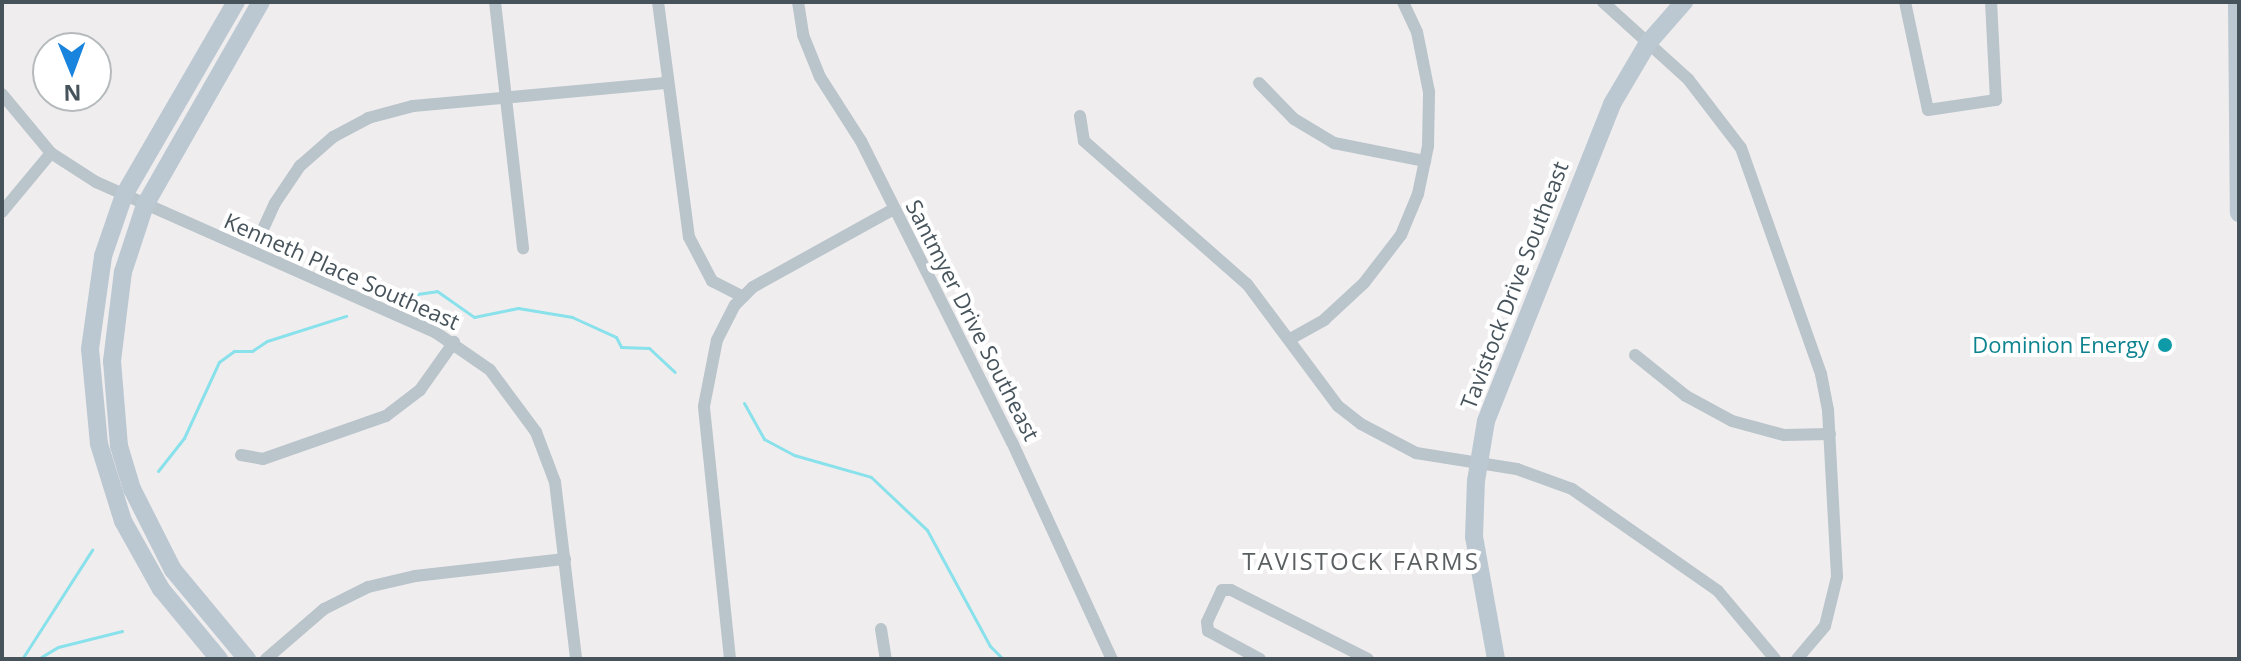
<!DOCTYPE html>
<html>
<head>
<meta charset="utf-8">
<style>
  body { margin:0 }
  #map { position:relative; width:2241px; height:661px; overflow:hidden; background:#f0edee; font-family:"Open Sans",sans-serif }
  div>[style] { position:absolute }
  .stream>* { height:3px; margin:-1.5px; padding:0 1.5px; transform-origin:1.5px; border-radius:1.5px; background:#88e1eb }
  .street>* { height:12px; margin:-6px; padding:0 6px; transform-origin:6px; border-radius:6px; background:#b9c4cb }
  .secondary>* { height:18px; margin:-9px; padding:0 9px; transform-origin:9px; border-radius:9px; background:#bbc8d2 }
  .dots>* { width:22px; height:22px; translate:-50% -50%; box-sizing:border-box; border:4px solid #fff; border-radius:50% }
  span { translate:-50% -50%; white-space:nowrap; text-align:center; line-height:1.15; -webkit-text-stroke:8px #fff; paint-order:stroke }
  .street-label { font-size:22px; color:#46535b }
  .culture-label { font-size:22px; color:#0d838f }
  .right { translate:-100% -50%; text-align:right }
  .neighbourhood-label { font-size:24px; color:#5a5f62; letter-spacing:2px }
  .frame { position:absolute; inset:0; border:4px solid #46535b; pointer-events:none }
  .north { position:absolute; left:32px; top:32px; width:80px; height:80px; box-sizing:border-box; background:#fff; border:2px solid #b5babd; border-radius:50%; rotate:179deg; font-size:22px; font-weight:700; line-height:32px; text-align:center; color:#46535b }
  .north::after { content:''; display:block; margin:auto; width:28px; height:36px; background:#1984de; clip-path:polygon(50% 0,100% 100%,50% 72%,0 100%) }
</style>
</head>
<body>
<div id="map">
  <div class="stream">
    <div style="left:403px;top:296px;width:34px;rotate:-8deg"></div>
    <div style="left:437px;top:291px;width:45px;rotate:35.1deg"></div>
    <div style="left:474px;top:317px;width:45px;rotate:-11.6deg"></div>
    <div style="left:518px;top:308px;width:55px;rotate:9.5deg"></div>
    <div style="left:572px;top:317px;width:48px;rotate:24.4deg"></div>
    <div style="left:616px;top:337px;width:11px;rotate:63deg"></div>
    <div style="left:621px;top:347px;width:28px;rotate:2deg"></div>
    <div style="left:649px;top:348px;width:35px;rotate:43deg"></div>
    <div style="left:744px;top:403px;width:41px;rotate:60.9deg"></div>
    <div style="left:764px;top:439px;width:34px;rotate:28deg"></div>
    <div style="left:794px;top:455px;width:80px;rotate:15.9deg"></div>
    <div style="left:871px;top:477px;width:77px;rotate:43.4deg"></div>
    <div style="left:927px;top:530px;width:132px;rotate:61.5deg"></div>
    <div style="left:990px;top:646px;width:18px;rotate:45deg"></div>
    <div style="left:158px;top:471px;width:42px;rotate:-51.8deg"></div>
    <div style="left:184px;top:438px;width:84px;rotate:-65.3deg"></div>
    <div style="left:219px;top:362px;width:19px;rotate:-36deg"></div>
    <div style="left:234px;top:351px;width:18px"></div>
    <div style="left:252px;top:351px;width:18px;rotate:-34deg"></div>
    <div style="left:267px;top:341px;width:83px;rotate:-17.6deg"></div>
    <div style="left:22px;top:659px;width:130px;rotate:-57.3deg"></div>
    <div style="left:38px;top:659px;width:23px;rotate:-31deg"></div>
    <div style="left:58px;top:647px;width:66px;rotate:-14deg"></div>
  </div>
  <div class="street">
    <div style="left:495px;top:2px;width:248px;rotate:83.5deg"></div>
    <div style="left:658px;top:2px;width:237px;rotate:82.5deg"></div>
    <div style="left:689px;top:237px;width:50px;rotate:62.4deg"></div>
    <div style="left:712px;top:281px;width:35px;rotate:27deg"></div>
    <div style="left:798px;top:2px;width:33px;rotate:81deg"></div>
    <div style="left:803px;top:35px;width:45px;rotate:68deg"></div>
    <div style="left:820px;top:77px;width:76px;rotate:57.4deg"></div>
    <div style="left:861px;top:141px;width:337px;rotate:63.4deg"></div>
    <div style="left:1012px;top:442px;width:239px;rotate:65.3deg"></div>
    <div style="left:1603px;top:2px;width:115px;rotate:42.2deg"></div>
    <div style="left:1688px;top:79px;width:87px;rotate:52.5deg"></div>
    <div style="left:1741px;top:148px;width:240px;rotate:70.5deg"></div>
    <div style="left:1821px;top:374px;width:37px;rotate:79deg"></div>
    <div style="left:1828px;top:410px;width:167px;rotate:86.9deg"></div>
    <div style="left:1837px;top:577px;width:50px;rotate:103.8deg"></div>
    <div style="left:1825px;top:626px;width:43px;rotate:130.3deg"></div>
    <div style="left:1905px;top:2px;width:110px;rotate:78deg"></div>
    <div style="left:1928px;top:110px;width:69px;rotate:-8.4deg"></div>
    <div style="left:1996px;top:100px;width:98px;rotate:-92.9deg"></div>
    <div style="left:1259px;top:83px;width:50px;rotate:45.8deg"></div>
    <div style="left:1294px;top:119px;width:47px;rotate:31deg"></div>
    <div style="left:1334px;top:143px;width:93px;rotate:11.2deg"></div>
    <div style="left:2px;top:94px;width:77px;rotate:50.3deg"></div>
    <div style="left:51px;top:153px;width:54px;rotate:32.8deg"></div>
    <div style="left:96px;top:182px;width:371px;rotate:23.9deg"></div>
    <div style="left:435px;top:332px;width:67px;rotate:34.6deg"></div>
    <div style="left:490px;top:370px;width:77px;rotate:53.4deg"></div>
    <div style="left:536px;top:432px;width:53px;rotate:69.2deg"></div>
    <div style="left:555px;top:482px;width:178px;rotate:83.2deg"></div>
    <div style="left:1080px;top:116px;width:25px;rotate:81deg"></div>
    <div style="left:1084px;top:141px;width:217px;rotate:41.3deg"></div>
    <div style="left:1247px;top:284px;width:152px;rotate:53.3deg"></div>
    <div style="left:1338px;top:406px;width:29px;rotate:38deg"></div>
    <div style="left:1361px;top:424px;width:62px;rotate:27.8deg"></div>
    <div style="left:1416px;top:453px;width:102px;rotate:9deg"></div>
    <div style="left:1517px;top:469px;width:59px;rotate:20deg"></div>
    <div style="left:1572px;top:489px;width:178px;rotate:34.9deg"></div>
    <div style="left:1718px;top:591px;width:89px;rotate:50deg"></div>
    <div style="left:2px;top:212px;width:77px;rotate:-50.3deg"></div>
    <div style="left:253px;top:251px;width:53px;rotate:-65.4deg"></div>
    <div style="left:275px;top:203px;width:45px;rotate:-56deg"></div>
    <div style="left:300px;top:166px;width:44px;rotate:-41.3deg"></div>
    <div style="left:333px;top:137px;width:40px;rotate:-28deg"></div>
    <div style="left:368px;top:118px;width:47px;rotate:-14.9deg"></div>
    <div style="left:413px;top:106px;width:253px;rotate:-5.2deg"></div>
    <div style="left:1292px;top:338px;width:37px;rotate:-29deg"></div>
    <div style="left:1324px;top:320px;width:54px;rotate:-42.8deg"></div>
    <div style="left:1364px;top:283px;width:61px;rotate:-52.4deg"></div>
    <div style="left:1401px;top:235px;width:44px;rotate:-67.5deg"></div>
    <div style="left:1418px;top:194px;width:49px;rotate:-78.2deg"></div>
    <div style="left:1428px;top:146px;width:54px;rotate:-88.9deg"></div>
    <div style="left:1429px;top:92px;width:61px;rotate:-101.3deg"></div>
    <div style="left:1417px;top:32px;width:33px;rotate:-115deg"></div>
    <div style="left:1635px;top:355px;width:65px;rotate:38.8deg"></div>
    <div style="left:1686px;top:396px;width:52px;rotate:28.5deg"></div>
    <div style="left:1732px;top:421px;width:54px;rotate:15.1deg"></div>
    <div style="left:1784px;top:435px;width:46px;rotate:-1.2deg"></div>
    <div style="left:241px;top:455px;width:22px;rotate:10deg"></div>
    <div style="left:263px;top:459px;width:130px;rotate:-19.3deg"></div>
    <div style="left:386px;top:416px;width:43px;rotate:-37.4deg"></div>
    <div style="left:420px;top:390px;width:59px;rotate:-54.7deg"></div>
    <div style="left:881px;top:629px;width:30px;rotate:81deg"></div>
    <div style="left:266px;top:659px;width:77px;rotate:-40.8deg"></div>
    <div style="left:324px;top:609px;width:49px;rotate:-26.6deg"></div>
    <div style="left:368px;top:587px;width:48px;rotate:-13.2deg"></div>
    <div style="left:415px;top:576px;width:151px;rotate:-6.5deg"></div>
    <div style="left:730px;top:659px;width:254px;rotate:-95.9deg"></div>
    <div style="left:704px;top:406px;width:67px;rotate:-78.9deg"></div>
    <div style="left:717px;top:340px;width:39px;rotate:-63deg"></div>
    <div style="left:735px;top:305px;width:25px;rotate:-45deg"></div>
    <div style="left:753px;top:287px;width:161px;rotate:-29deg"></div>
    <div style="left:1260px;top:659px;width:59px;rotate:-151.7deg"></div>
    <div style="left:1208px;top:631px;width:9px;rotate:-96deg"></div>
    <div style="left:1207px;top:622px;width:35px;rotate:-65deg"></div>
    <div style="left:1222px;top:590px;width:9px"></div>
    <div style="left:1231px;top:590px;width:153px;rotate:26.7deg"></div>
  </div>
  <div class="secondary">
    <div style="left:2237px;top:2px;width:211px;rotate:89.5deg"></div>
    <div style="left:219px;top:659px;width:91px;rotate:-129.6deg"></div>
    <div style="left:161px;top:589px;width:78px;rotate:-119.2deg"></div>
    <div style="left:123px;top:521px;width:81px;rotate:-107.3deg"></div>
    <div style="left:99px;top:444px;width:95px;rotate:-95.4deg"></div>
    <div style="left:90px;top:349px;width:94px;rotate:-82deg"></div>
    <div style="left:103px;top:256px;width:65px;rotate:-71deg"></div>
    <div style="left:124px;top:195px;width:223px;rotate:-59.9deg"></div>
    <div style="left:247px;top:659px;width:116px;rotate:-129.7deg"></div>
    <div style="left:173px;top:570px;width:91px;rotate:-116.8deg"></div>
    <div style="left:132px;top:489px;width:45px;rotate:-106.8deg"></div>
    <div style="left:119px;top:446px;width:85px;rotate:-94.7deg"></div>
    <div style="left:112px;top:361px;width:90px;rotate:-83deg"></div>
    <div style="left:123px;top:272px;width:71px;rotate:-71.8deg"></div>
    <div style="left:145px;top:205px;width:234px;rotate:-60.3deg"></div>
    <div style="left:1496px;top:659px;width:124px;rotate:-100.2deg"></div>
    <div style="left:1474px;top:537px;width:56px;rotate:-88deg"></div>
    <div style="left:1476px;top:481px;width:61px;rotate:-80.5deg"></div>
    <div style="left:1486px;top:421px;width:341px;rotate:-68.3deg"></div>
    <div style="left:1612px;top:104px;width:71px;rotate:-59.5deg"></div>
    <div style="left:1648px;top:43px;width:55px;rotate:-48.7deg"></div>
  </div>
  <div class="dots">
    <div style="left:2165px;top:345px;background:#0f9aa8"></div>
  </div>
  <div class="street-label">
    <span style="left:342px;top:271px;rotate:24deg">Kenneth Place Southeast</span>
    <span style="left:1514px;top:285px;rotate:-69deg">Tavistock Drive Southeast</span>
    <span style="left:973px;top:320px;rotate:63deg">Santmyer Drive Southeast</span>
  </div>
  <div class="culture-label">
    <span class="right" style="left:2149px;top:345px">Dominion Energy</span>
  </div>
  <div class="neighbourhood-label">
    <span style="left:1361px;top:561px">TAVISTOCK FARMS</span>
  </div>
  <div class="frame"></div>
  <div class="north">N</div>
</div>
</body>
</html>
